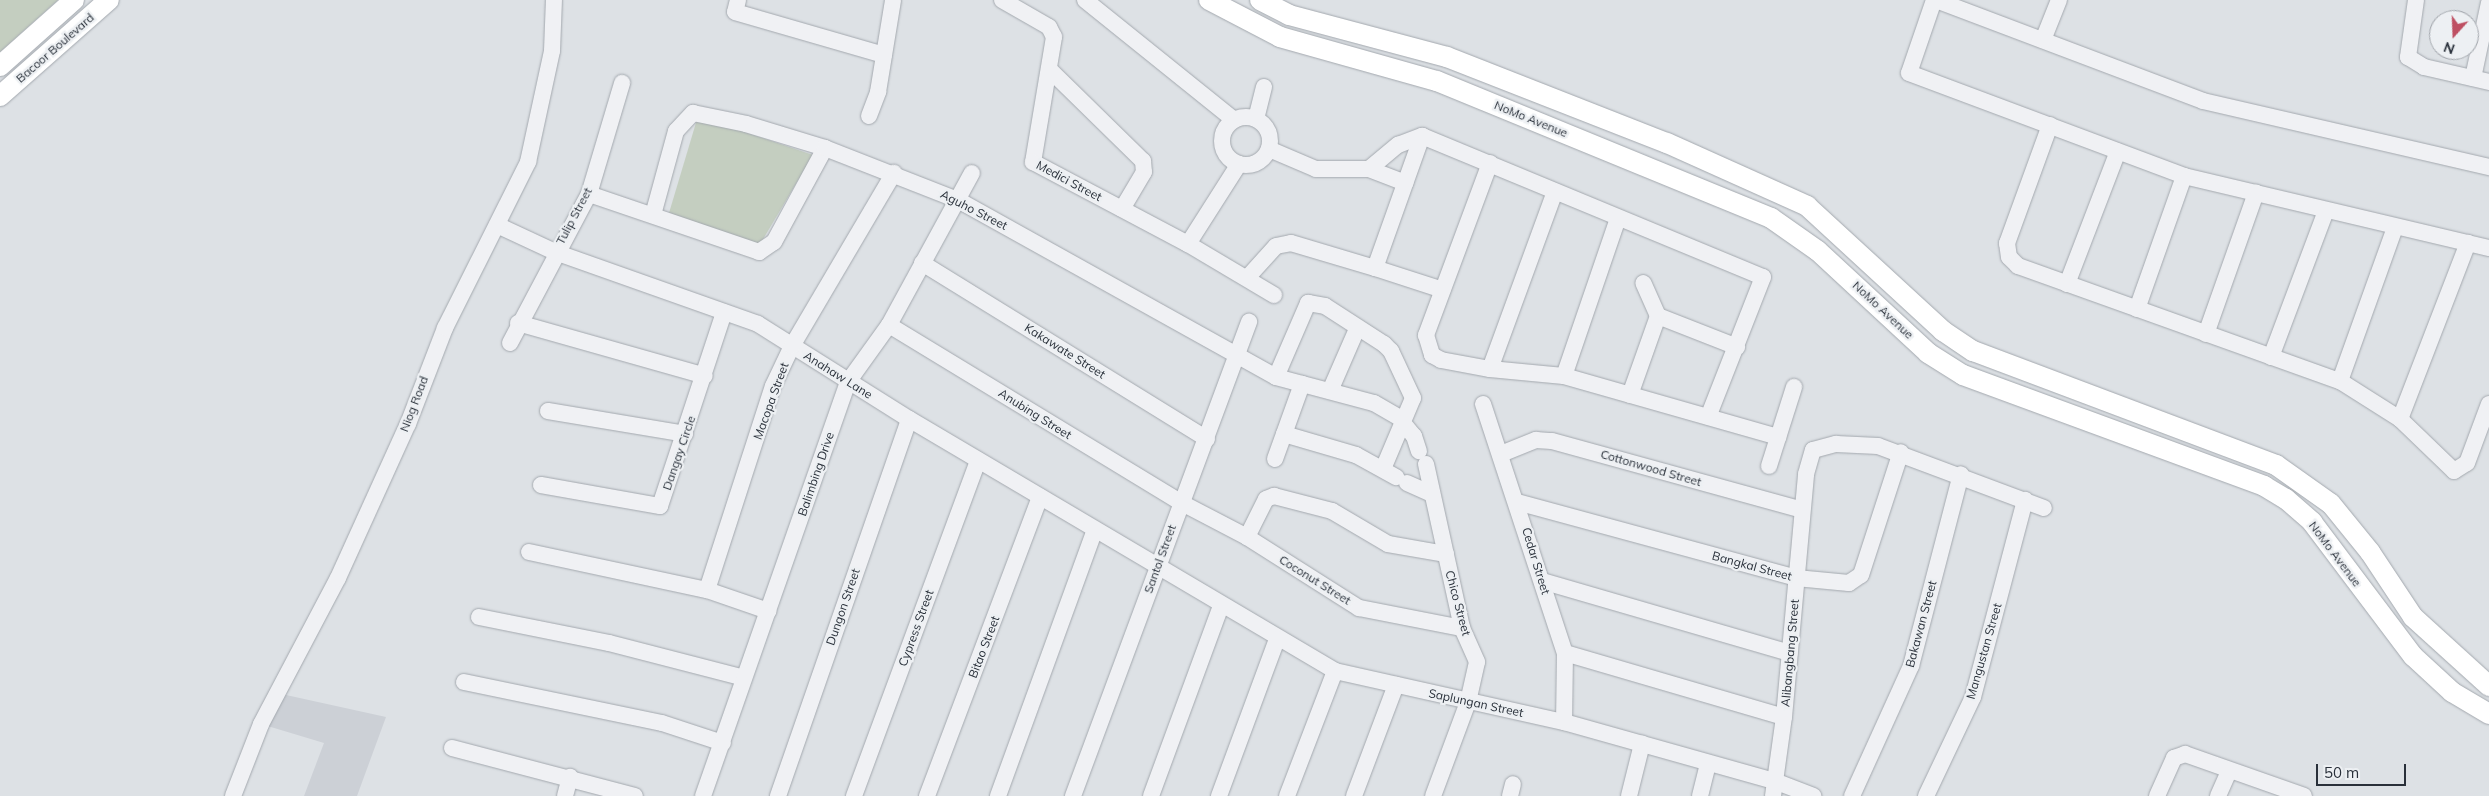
<!DOCTYPE html>
<html>
<head>
<meta charset="utf-8">
<style>
  body { margin:0 }
  #map { position:relative; width:2489px; height:796px; overflow:hidden; background:#dde1e5; font-family:Mulish,sans-serif }
  div>[style] { position:absolute }
  .built>* { inset:0; background:#ccd0d6 }
  .green>* { inset:0; background:#c4cec0 }
  .roads { filter:drop-shadow(0 0 1px #a3a8ae) drop-shadow(0 0 1px #a3a8ae) }
  .minor>* { height:16px; margin:-8px; padding:0 8px; transform-origin:8px; border-radius:8px; background:#f0f1f4 }
  .minor>.ring { margin:-8px; padding:0; box-sizing:content-box; background:none; border:16px solid #f0f1f4; border-radius:50% }
  .major>* { height:20px; margin:-10px; padding:0 10px; transform-origin:10px; border-radius:10px; background:#fff }
  span { translate:-50% -50%; white-space:nowrap; text-align:center; line-height:1.15; -webkit-text-stroke:4.5px #edf0f3; paint-order:stroke }
  .street-label { font-size:12px; color:#29303a }
  .north { position:absolute; left:2429px; top:10px; width:50px; height:50px; box-sizing:border-box; background:#edf0f3; border:1px solid #9fa3a9; border-radius:50%; rotate:200deg; font-size:14px; font-weight:700; line-height:20px; text-align:center; color:#29303a }
  .north::after { content:''; display:block; margin:auto; width:18px; height:22px; background:#be4f62; clip-path:polygon(50% 0,100% 100%,50% 72%,0 100%) }
  .scale { position:absolute; left:2316px; top:764px; width:90px; height:22px; box-sizing:border-box; border:2px solid #29303a; border-top:0; padding-left:6px; font-size:15px; line-height:18px; white-space:nowrap; color:#29303a; -webkit-text-stroke:4px #edf0f3; paint-order:stroke }
</style>
</head>
<body>
<div id="map">
  <div class="built">
    <div style="clip-path:polygon(277px 693px,386px 717px,357px 796px,304px 796px,324px 743px,261px 724px)"></div>
  </div>
  <div class="green">
    <div style="clip-path:polygon(0 0,58px 0,0 52px)"></div>
    <div style="clip-path:polygon(698px 116px,813px 155px,759px 246px,669px 213px)"></div>
  </div>
  <div class="roads">
    <div class="minor">
      <div style="left:738px;top:0;width:12px;rotate:104deg"></div>
      <div style="left:735px;top:12px;width:155px;rotate:16.1deg"></div>
      <div style="left:1002px;top:0;width:54px;rotate:29.9deg"></div>
      <div style="left:1049px;top:27px;width:11px;rotate:63deg"></div>
      <div style="left:1054px;top:37px;width:127px;rotate:99.5deg"></div>
      <div style="left:1033px;top:162px;width:175px;rotate:27.9deg"></div>
      <div style="left:1188px;top:244px;width:100px;rotate:30.7deg"></div>
      <div style="left:1085px;top:0;width:191px;rotate:38.8deg"></div>
      <div style="left:1934px;top:0;width:77px;rotate:108.9deg"></div>
      <div style="left:1909px;top:73px;width:294px;rotate:20.5deg"></div>
      <div style="left:2184px;top:176px;width:313px;rotate:13.3deg"></div>
      <div style="left:1936px;top:0;width:285px;rotate:20.7deg"></div>
      <div style="left:2203px;top:101px;width:294px;rotate:13deg"></div>
      <div style="left:2416px;top:0;width:58px;rotate:98deg"></div>
      <div style="left:2408px;top:57px;width:19px;rotate:32deg"></div>
      <div style="left:2424px;top:67px;width:67px;rotate:13deg"></div>
      <div style="left:2043px;top:40px;width:43px;rotate:-68.2deg"></div>
      <div style="left:1051px;top:71px;width:129px;rotate:44.4deg"></div>
      <div style="left:1143px;top:161px;width:11px;rotate:85deg"></div>
      <div style="left:1144px;top:172px;width:43px;rotate:120.7deg"></div>
      <div style="left:2473px;top:78px;width:77px;rotate:-78deg"></div>
      <div style="left:869px;top:116px;width:26px;rotate:-69deg"></div>
      <div style="left:878px;top:92px;width:93px;rotate:-80.7deg"></div>
      <div class="ring" style="left:1222px;top:117px;width:32px;height:32px"></div>
      <div style="left:1256px;top:119px;width:33px;rotate:-76deg"></div>
      <div style="left:2050px;top:125px;width:126px;rotate:110deg"></div>
      <div style="left:2007px;top:243px;width:14px;rotate:82deg"></div>
      <div style="left:2009px;top:257px;width:13px;rotate:45deg"></div>
      <div style="left:2018px;top:266px;width:342px;rotate:19.7deg"></div>
      <div style="left:2340px;top:381px;width:71px;rotate:32.3deg"></div>
      <div style="left:2400px;top:419px;width:75px;rotate:43.9deg"></div>
      <div style="left:2454px;top:471px;width:15px;rotate:-32deg"></div>
      <div style="left:2467px;top:463px;width:63px;rotate:-69.6deg"></div>
      <div style="left:1269px;top:149px;width:51px;rotate:23.1deg"></div>
      <div style="left:1316px;top:169px;width:53px"></div>
      <div style="left:1369px;top:169px;width:39px;rotate:21deg"></div>
      <div style="left:1490px;top:163px;width:184px;rotate:110.4deg"></div>
      <div style="left:1426px;top:335px;width:21px;rotate:73deg"></div>
      <div style="left:1432px;top:355px;width:10px;rotate:29deg"></div>
      <div style="left:1441px;top:360px;width:50px;rotate:10.4deg"></div>
      <div style="left:1490px;top:369px;width:74px;rotate:5.4deg"></div>
      <div style="left:1564px;top:376px;width:223px;rotate:15.9deg"></div>
      <div style="left:1369px;top:169px;width:38px;rotate:-40deg"></div>
      <div style="left:1398px;top:145px;width:26px;rotate:-21deg"></div>
      <div style="left:1422px;top:136px;width:369px;rotate:22.5deg"></div>
      <div style="left:1763px;top:277px;width:150px;rotate:111.4deg"></div>
      <div style="left:589px;top:194px;width:180px;rotate:18.8deg"></div>
      <div style="left:759px;top:252px;width:18px;rotate:-34deg"></div>
      <div style="left:774px;top:242px;width:107px;rotate:-61.5deg"></div>
      <div style="left:653px;top:215px;width:87px;rotate:-74.7deg"></div>
      <div style="left:676px;top:131px;width:25px;rotate:-47deg"></div>
      <div style="left:693px;top:113px;width:54px;rotate:11.7deg"></div>
      <div style="left:746px;top:124px;width:83px;rotate:16.9deg"></div>
      <div style="left:825px;top:148px;width:143px;rotate:21.4deg"></div>
      <div style="left:958px;top:200px;width:364px;rotate:29.1deg"></div>
      <div style="left:1276px;top:377px;width:101px;rotate:14.9deg"></div>
      <div style="left:1374px;top:403px;width:34px;rotate:30deg"></div>
      <div style="left:497px;top:225px;width:64px;rotate:25deg"></div>
      <div style="left:555px;top:252px;width:215px;rotate:19.5deg"></div>
      <div style="left:758px;top:324px;width:178px;rotate:32.2deg"></div>
      <div style="left:909px;top:419px;width:495px;rotate:30.6deg"></div>
      <div style="left:1335px;top:671px;width:235px;rotate:12.6deg"></div>
      <div style="left:1564px;top:722px;width:221px;rotate:15.7deg"></div>
      <div style="left:1777px;top:782px;width:39px;rotate:21deg"></div>
      <div style="left:1188px;top:244px;width:95px;rotate:-57.5deg"></div>
      <div style="left:922px;top:263px;width:335px;rotate:31.7deg"></div>
      <div style="left:1375px;top:268px;width:71px;rotate:17.9deg"></div>
      <div style="left:1247px;top:278px;width:43px;rotate:-47.8deg"></div>
      <div style="left:1276px;top:246px;width:15px;rotate:-11deg"></div>
      <div style="left:1291px;top:243px;width:88px;rotate:16.6deg"></div>
      <div style="left:1375px;top:268px;width:140px;rotate:-70.4deg"></div>
      <div style="left:2067px;top:284px;width:142px;rotate:-69deg"></div>
      <div style="left:2137px;top:309px;width:141px;rotate:-70.5deg"></div>
      <div style="left:1658px;top:316px;width:85px;rotate:21.4deg"></div>
      <div style="left:518px;top:323px;width:194px;rotate:15.8deg"></div>
      <div style="left:889px;top:325px;width:341px;rotate:31.3deg"></div>
      <div style="left:1180px;top:502px;width:76px;rotate:27.6deg"></div>
      <div style="left:1247px;top:537px;width:133px;rotate:32.4deg"></div>
      <div style="left:1359px;top:608px;width:105px;rotate:11deg"></div>
      <div style="left:2206px;top:334px;width:150px;rotate:-70.5deg"></div>
      <div style="left:510px;top:343px;width:169px;rotate:-62.1deg"></div>
      <div style="left:589px;top:194px;width:116px;rotate:-73.4deg"></div>
      <div style="left:2271px;top:357px;width:156px;rotate:-69.4deg"></div>
      <div style="left:1490px;top:369px;width:189px;rotate:-69.9deg"></div>
      <div style="left:1564px;top:376px;width:167px;rotate:-71.1deg"></div>
      <div style="left:1276px;top:377px;width:81px;rotate:-66.6deg"></div>
      <div style="left:1308px;top:303px;width:17px;rotate:10deg"></div>
      <div style="left:1325px;top:306px;width:70px;rotate:32.8deg"></div>
      <div style="left:1384px;top:344px;width:10px;rotate:45deg"></div>
      <div style="left:1391px;top:351px;width:52px;rotate:64.9deg"></div>
      <div style="left:1413px;top:398px;width:77px;rotate:112.9deg"></div>
      <div style="left:2340px;top:381px;width:164px;rotate:-70.3deg"></div>
      <div style="left:1330px;top:391px;width:68px;rotate:-66.5deg"></div>
      <div style="left:1630px;top:395px;width:84px;rotate:-70.5deg"></div>
      <div style="left:1658px;top:316px;width:36px;rotate:-114deg"></div>
      <div style="left:1483px;top:404px;width:262px;rotate:71.8deg"></div>
      <div style="left:1565px;top:653px;width:69px;rotate:90.8deg"></div>
      <div style="left:548px;top:411px;width:139px;rotate:9.5deg"></div>
      <div style="left:2400px;top:419px;width:189px;rotate:-68.9deg"></div>
      <div style="left:1403px;top:423px;width:17px;rotate:50deg"></div>
      <div style="left:1414px;top:436px;width:16px;rotate:72deg"></div>
      <div style="left:1284px;top:434px;width:75px;rotate:16.3deg"></div>
      <div style="left:1356px;top:455px;width:46px;rotate:28.8deg"></div>
      <div style="left:1501px;top:454px;width:38px;rotate:-22deg"></div>
      <div style="left:1536px;top:440px;width:16px;rotate:4deg"></div>
      <div style="left:1552px;top:441px;width:259px;rotate:15.4deg"></div>
      <div style="left:1275px;top:459px;width:80px;rotate:-70.2deg"></div>
      <div style="left:1426px;top:464px;width:168px;rotate:77.6deg"></div>
      <div style="left:1462px;top:628px;width:37px;rotate:66deg"></div>
      <div style="left:1477px;top:662px;width:41px;rotate:102.7deg"></div>
      <div style="left:1468px;top:702px;width:100px;rotate:110.4deg"></div>
      <div style="left:1769px;top:466px;width:83px;rotate:-72.4deg"></div>
      <div style="left:1407px;top:483px;width:27px;rotate:24deg"></div>
      <div style="left:541px;top:485px;width:121px;rotate:10deg"></div>
      <div style="left:660px;top:506px;width:204px;rotate:-71.7deg"></div>
      <div style="left:1517px;top:502px;width:289px;rotate:15.2deg"></div>
      <div style="left:1796px;top:578px;width:53px;rotate:5.4deg"></div>
      <div style="left:1849px;top:583px;width:14px;rotate:-34deg"></div>
      <div style="left:1861px;top:575px;width:129px;rotate:-72deg"></div>
      <div style="left:1247px;top:537px;width:42px;rotate:-63.4deg"></div>
      <div style="left:1266px;top:499px;width:9px;rotate:-21deg"></div>
      <div style="left:1274px;top:496px;width:60px;rotate:14.5deg"></div>
      <div style="left:1332px;top:511px;width:65px;rotate:30.5deg"></div>
      <div style="left:1388px;top:544px;width:59px;rotate:9.8deg"></div>
      <div style="left:529px;top:552px;width:182px;rotate:12.1deg"></div>
      <div style="left:707px;top:590px;width:65px;rotate:19deg"></div>
      <div style="left:1542px;top:581px;width:258px;rotate:16.2deg"></div>
      <div style="left:707px;top:590px;width:214px;rotate:-72.1deg"></div>
      <div style="left:773px;top:386px;width:44px;rotate:-64.6deg"></div>
      <div style="left:792px;top:346px;width:201px;rotate:-59.5deg"></div>
      <div style="left:479px;top:617px;width:133px;rotate:11.3deg"></div>
      <div style="left:609px;top:643px;width:139px;rotate:14.5deg"></div>
      <div style="left:1565px;top:653px;width:228px;rotate:16.3deg"></div>
      <div style="left:464px;top:682px;width:202px;rotate:11.7deg"></div>
      <div style="left:662px;top:723px;width:64px;rotate:18.2deg"></div>
      <div style="left:452px;top:748px;width:189px;rotate:14.7deg"></div>
      <div style="left:233px;top:796px;width:77px;rotate:-68.7deg"></div>
      <div style="left:261px;top:724px;width:165px;rotate:-62.2deg"></div>
      <div style="left:338px;top:578px;width:169px;rotate:-65.6deg"></div>
      <div style="left:408px;top:424px;width:103px;rotate:-68.9deg"></div>
      <div style="left:445px;top:328px;width:186px;rotate:-63.4deg"></div>
      <div style="left:528px;top:162px;width:114px;rotate:-77.8deg"></div>
      <div style="left:552px;top:51px;width:51px;rotate:-87.8deg"></div>
      <div style="left:565px;top:796px;width:20px;rotate:-75deg"></div>
      <div style="left:703px;top:796px;width:439px;rotate:-70.7deg"></div>
      <div style="left:848px;top:382px;width:70px;rotate:-54.3deg"></div>
      <div style="left:889px;top:325px;width:173px;rotate:-61.4deg"></div>
      <div style="left:778px;top:796px;width:399px;rotate:-70.8deg"></div>
      <div style="left:854px;top:796px;width:358px;rotate:-69.7deg"></div>
      <div style="left:927px;top:796px;width:320px;rotate:-69.3deg"></div>
      <div style="left:998px;top:796px;width:283px;rotate:-70deg"></div>
      <div style="left:1073px;top:796px;width:506px;rotate:-69.63deg"></div>
      <div style="left:1151px;top:796px;width:202px;rotate:-69.8deg"></div>
      <div style="left:1219px;top:796px;width:167px;rotate:-69.7deg"></div>
      <div style="left:1287px;top:796px;width:134px;rotate:-69deg"></div>
      <div style="left:1354px;top:796px;width:119px;rotate:-69.3deg"></div>
      <div style="left:1510px;top:796px;width:12px;rotate:-76deg"></div>
      <div style="left:1629px;top:796px;width:54px;rotate:-76deg"></div>
      <div style="left:1700px;top:796px;width:33px;rotate:-76deg"></div>
      <div style="left:1773px;top:796px;width:80px;rotate:-82.1deg"></div>
      <div style="left:1784px;top:717px;width:244px;rotate:-84.8deg"></div>
      <div style="left:1806px;top:474px;width:25px;rotate:-74deg"></div>
      <div style="left:1813px;top:450px;width:24px;rotate:-15deg"></div>
      <div style="left:1836px;top:444px;width:42px;rotate:2.7deg"></div>
      <div style="left:1878px;top:446px;width:177px;rotate:20.5deg"></div>
      <div style="left:1852px;top:796px;width:143px;rotate:-65.6deg"></div>
      <div style="left:1911px;top:666px;width:198px;rotate:-75.4deg"></div>
      <div style="left:1926px;top:796px;width:110px;rotate:-64.6deg"></div>
      <div style="left:1973px;top:697px;width:204px;rotate:-75.2deg"></div>
      <div style="left:2157px;top:796px;width:42px;rotate:-65.9deg"></div>
      <div style="left:2174px;top:758px;width:12px;rotate:-20deg"></div>
      <div style="left:2185px;top:754px;width:126px;rotate:19.4deg"></div>
      <div style="left:2218px;top:796px;width:27px;rotate:-66deg"></div>
    </div>
    <div class="major">
      <div style="left:1209px;top:0;width:80px;rotate:27.5deg"></div>
      <div style="left:1280px;top:37px;width:163px;rotate:15.7deg"></div>
      <div style="left:1437px;top:81px;width:361px;rotate:22.3deg"></div>
      <div style="left:1771px;top:218px;width:57px;rotate:35.1deg"></div>
      <div style="left:1818px;top:251px;width:150px;rotate:42.8deg"></div>
      <div style="left:1928px;top:353px;width:41px;rotate:32.2deg"></div>
      <div style="left:1963px;top:375px;width:321px;rotate:20.2deg"></div>
      <div style="left:2264px;top:486px;width:26px;rotate:31deg"></div>
      <div style="left:2286px;top:499px;width:35px;rotate:41deg"></div>
      <div style="left:2312px;top:522px;width:168px;rotate:53deg"></div>
      <div style="left:2413px;top:656px;width:53px;rotate:42.7deg"></div>
      <div style="left:2452px;top:692px;width:43px;rotate:30.7deg"></div>
      <div style="left:1260px;top:0;width:33px;rotate:27deg"></div>
      <div style="left:1289px;top:15px;width:163px;rotate:14.9deg"></div>
      <div style="left:1447px;top:57px;width:236px;rotate:21.4deg"></div>
      <div style="left:1667px;top:143px;width:154px;rotate:24.2deg"></div>
      <div style="left:1807px;top:206px;width:185px;rotate:42.6deg"></div>
      <div style="left:1943px;top:331px;width:36px;rotate:34deg"></div>
      <div style="left:1973px;top:351px;width:324px;rotate:20.6deg"></div>
      <div style="left:2276px;top:465px;width:67px;rotate:35.3deg"></div>
      <div style="left:2331px;top:504px;width:62px;rotate:50.9deg"></div>
      <div style="left:2370px;top:552px;width:78px;rotate:56.5deg"></div>
      <div style="left:2413px;top:617px;width:103px;rotate:42.2deg"></div>
      <div style="left:0;top:66px;width:99px;rotate:-41.7deg"></div>
      <div style="left:0;top:96px;width:145px;rotate:-41.4deg"></div>
    </div>
  </div>
  <div class="street-label">
    <span style="left:55px;top:48px;rotate:-41deg">Bacoor Boulevard</span>
    <span style="left:1531px;top:119px;rotate:22deg">NoMo Avenue</span>
    <span style="left:1069px;top:181px;rotate:28deg">Medici Street</span>
    <span style="left:974px;top:210px;rotate:27deg">Aguho Street</span>
    <span style="left:574px;top:216px;rotate:-62deg">Tulip Street</span>
    <span style="left:1883px;top:310px;rotate:43deg">NoMo Avenue</span>
    <span style="left:1065px;top:351px;rotate:32deg">Kakawate Street</span>
    <span style="left:838px;top:375px;rotate:32deg">Anahaw Lane</span>
    <span style="left:771px;top:401px;rotate:-70deg">Macopa Street</span>
    <span style="left:414px;top:404px;rotate:-69deg">Niog Road</span>
    <span style="left:1035px;top:414px;rotate:32deg">Anubing Street</span>
    <span style="left:679px;top:453px;rotate:-71deg">Dangay Circle</span>
    <span style="left:1651px;top:468px;rotate:16deg">Cottonwood Street</span>
    <span style="left:816px;top:474px;rotate:-71deg">Balimbing Drive</span>
    <span style="left:2335px;top:554px;rotate:53deg">NoMo Avenue</span>
    <span style="left:1160px;top:559px;rotate:-70deg">Santol Street</span>
    <span style="left:1536px;top:561px;rotate:73deg">Cedar Street</span>
    <span style="left:1752px;top:566px;rotate:15deg">Bangkal Street</span>
    <span style="left:1315px;top:580px;rotate:32deg">Coconut Street</span>
    <span style="left:1458px;top:603px;rotate:75deg">Chico Street</span>
    <span style="left:843px;top:607px;rotate:-71deg">Dungon Street</span>
    <span style="left:1921px;top:624px;rotate:-75deg">Bakawan Street</span>
    <span style="left:916px;top:628px;rotate:-70deg">Cypress Street</span>
    <span style="left:984px;top:647px;rotate:-69deg">Bitao Street</span>
    <span style="left:1984px;top:651px;rotate:-74deg">Mangustan Street</span>
    <span style="left:1790px;top:653px;rotate:-85deg">Alibangbang Street</span>
    <span style="left:1476px;top:703px;rotate:12deg">Saplungan Street</span>
  </div>
  <div class="north">N</div>
  <div class="scale">50 m</div>
</div>
</body>
</html>
